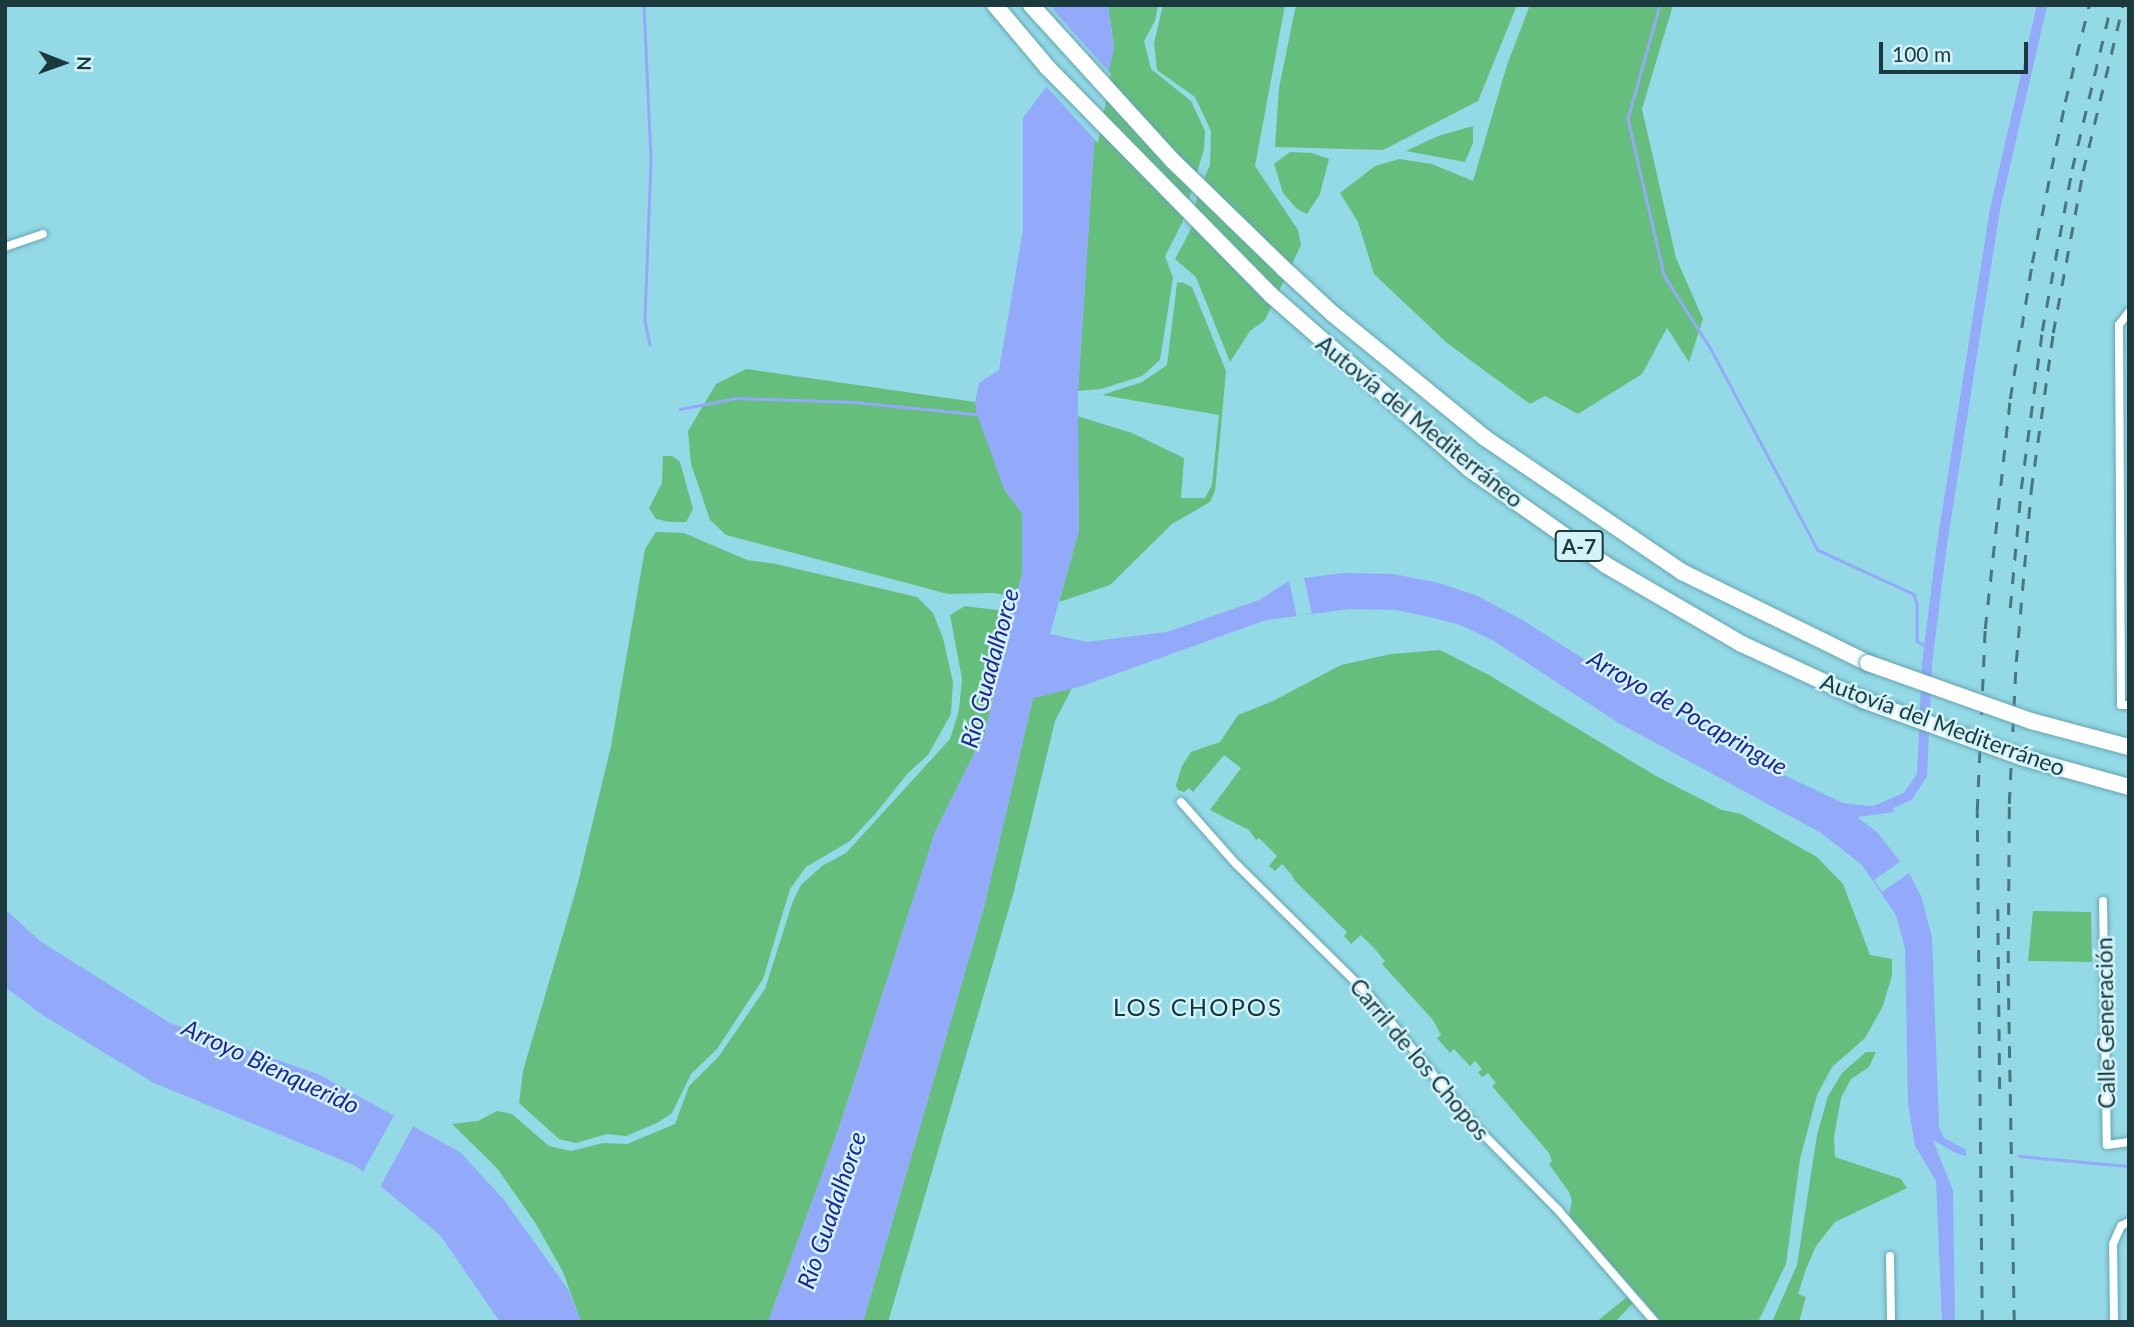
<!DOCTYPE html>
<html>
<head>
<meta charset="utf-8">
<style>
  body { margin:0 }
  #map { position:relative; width:2134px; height:1327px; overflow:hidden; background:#94d9e6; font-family:Lato,sans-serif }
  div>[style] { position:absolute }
  .green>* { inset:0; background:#66be7d }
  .water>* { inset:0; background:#92aaf9 }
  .pier>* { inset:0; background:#94d9e6 }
  .stream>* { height:2.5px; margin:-1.25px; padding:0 1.25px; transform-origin:1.25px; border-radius:1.25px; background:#92aaf9 }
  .canal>* { height:10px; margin:-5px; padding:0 5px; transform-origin:5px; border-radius:5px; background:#92aaf9 }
  .roads { filter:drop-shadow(0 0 2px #63a6b3) drop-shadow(0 0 2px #63a6b3) }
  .minor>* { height:8px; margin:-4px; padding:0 4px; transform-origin:4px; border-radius:4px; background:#fff }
  .motorway>* { height:16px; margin:-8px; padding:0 8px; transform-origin:8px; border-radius:8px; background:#fff }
  .rail>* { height:2.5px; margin-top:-1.25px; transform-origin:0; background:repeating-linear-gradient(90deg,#4a767f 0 12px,transparent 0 24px) }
  .bridges { filter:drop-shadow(0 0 2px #63a6b3) drop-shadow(0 0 2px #63a6b3) }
  .motorway-bridge>* { height:16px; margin:-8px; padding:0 8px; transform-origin:8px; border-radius:8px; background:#fff }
  span { translate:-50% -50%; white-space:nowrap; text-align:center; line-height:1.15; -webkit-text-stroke:5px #d2f3fa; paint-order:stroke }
  .shield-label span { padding:2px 5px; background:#d2f3fa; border:2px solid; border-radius:5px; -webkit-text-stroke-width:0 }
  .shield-label { font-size:21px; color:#1c393e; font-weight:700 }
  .street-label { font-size:23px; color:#1c393e }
  .water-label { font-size:24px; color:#1f2594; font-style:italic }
  .neighbourhood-label { font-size:24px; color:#11363c; letter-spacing:2px }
  .frame { position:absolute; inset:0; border:7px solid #1c393e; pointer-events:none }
  .north { position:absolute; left:28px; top:28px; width:70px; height:70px; -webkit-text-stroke:5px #d2f3fa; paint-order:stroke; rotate:91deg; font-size:19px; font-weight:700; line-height:28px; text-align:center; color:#1c393e }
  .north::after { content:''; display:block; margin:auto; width:24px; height:32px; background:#1c393e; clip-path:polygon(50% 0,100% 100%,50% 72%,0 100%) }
  .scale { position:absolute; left:1879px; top:42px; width:149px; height:32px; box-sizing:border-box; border:4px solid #1c393e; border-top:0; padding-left:9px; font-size:21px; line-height:24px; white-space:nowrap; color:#1c393e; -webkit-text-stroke:5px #d2f3fa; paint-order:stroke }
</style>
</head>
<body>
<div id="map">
  <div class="green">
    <div style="clip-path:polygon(1108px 5px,1158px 5px,1155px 21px,1144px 41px,1151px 69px,1191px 101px,1205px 131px,1204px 149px,1182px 223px,1165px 256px,1173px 278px,1160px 360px,1142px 376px,1101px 389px,1078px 391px,1095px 129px,1114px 47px)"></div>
    <div style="clip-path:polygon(1163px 5px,1285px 5px,1255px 166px,1298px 230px,1301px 245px,1265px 320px,1250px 331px,1230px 362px,1196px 277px,1175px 259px,1191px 229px,1198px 192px,1210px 165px,1211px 131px,1195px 97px,1157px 70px,1154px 43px)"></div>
    <div style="clip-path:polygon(1296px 5px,1517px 5px,1478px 101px,1383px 150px,1275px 147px,1279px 88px)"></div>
    <div style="clip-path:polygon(1530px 5px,1673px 5px,1642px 109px,1676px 258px,1703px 319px,1689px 362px,1667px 328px,1642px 374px,1578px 414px,1545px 396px,1530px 404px,1447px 343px,1374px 274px,1358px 222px,1340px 193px,1375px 166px,1399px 159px,1432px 164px,1473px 181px,1507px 65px)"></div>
    <div style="clip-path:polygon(1473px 126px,1473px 143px,1465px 162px,1406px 151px,1438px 136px)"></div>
    <div style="clip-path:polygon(1290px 152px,1312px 153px,1329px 159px,1320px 194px,1307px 214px,1297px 209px,1283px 193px,1274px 164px)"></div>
    <div style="clip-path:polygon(1182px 282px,1192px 287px,1226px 371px,1215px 491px,1210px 502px,1172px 524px,1110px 585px,1059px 602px,1079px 530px,1077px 416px,1132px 433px,1184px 458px,1181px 498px,1205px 498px,1212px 485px,1219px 415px,1102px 395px,1142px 382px,1167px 365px,1177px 283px)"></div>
    <div style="clip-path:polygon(746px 369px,975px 402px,1004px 489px,1022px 513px,1022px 574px,1016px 597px,994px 593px,948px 594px,726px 535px,710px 520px,691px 464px,688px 431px,716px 384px)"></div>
    <div style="clip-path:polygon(663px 456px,672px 456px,680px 462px,693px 509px,686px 522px,670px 522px,656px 519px,649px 508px,662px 483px)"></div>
    <div style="clip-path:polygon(656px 532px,684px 533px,747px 560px,776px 564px,917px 597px,933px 613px,943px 638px,953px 682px,951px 714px,928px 755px,908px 773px,876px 813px,850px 841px,806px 867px,790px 889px,763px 979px,717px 1049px,691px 1074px,672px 1113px,657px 1123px,626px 1136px,607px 1134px,576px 1143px,559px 1139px,519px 1103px,523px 1071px,578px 883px,611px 746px,645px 549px)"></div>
    <div style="clip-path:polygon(965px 606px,1012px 612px,985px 732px,935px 832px,839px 1128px,768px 1322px,581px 1322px,563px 1272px,536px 1224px,497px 1168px,452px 1124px,478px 1121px,497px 1111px,512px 1114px,549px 1146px,571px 1151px,603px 1143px,627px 1144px,675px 1124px,689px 1086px,719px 1056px,765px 989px,793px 901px,801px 885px,822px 866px,846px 853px,950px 739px,959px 710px,962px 679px,950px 615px)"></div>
    <div style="clip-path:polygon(1440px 650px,1489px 675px,1656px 776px,1722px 810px,1741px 814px,1817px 857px,1843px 884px,1870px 955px,1892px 959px,1892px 975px,1883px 1006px,1865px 1038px,1832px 1067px,1817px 1095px,1800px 1159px,1786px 1264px,1758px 1322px,1662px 1322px,1569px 1216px,1572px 1201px,1569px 1192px,1549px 1164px,1552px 1161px,1549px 1153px,1492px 1086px,1496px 1083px,1488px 1073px,1482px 1077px,1478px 1072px,1482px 1069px,1475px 1061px,1470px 1066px,1454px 1049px,1450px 1053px,1437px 1038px,1441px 1035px,1433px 1020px,1382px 964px,1385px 961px,1374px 948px,1361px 935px,1351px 944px,1344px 936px,1347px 932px,1295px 881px,1291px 874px,1282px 864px,1275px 871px,1269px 866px,1277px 856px,1259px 838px,1256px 840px,1249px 830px,1210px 810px,1241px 768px,1224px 755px,1193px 792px,1189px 788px,1184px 792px,1178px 790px,1176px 785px,1182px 766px,1191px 752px,1220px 742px,1238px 715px,1273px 701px,1341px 665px,1391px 654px)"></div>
    <div style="clip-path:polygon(1072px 688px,1055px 721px,1014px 891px,888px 1322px,863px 1322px,984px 907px,1033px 698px)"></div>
    <div style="clip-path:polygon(2033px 911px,2091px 912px,2092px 962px,2028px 961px)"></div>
    <div style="clip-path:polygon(1866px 1052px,1876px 1052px,1869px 1067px,1851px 1079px,1841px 1098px,1834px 1137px,1835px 1157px,1901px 1179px,1907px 1188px,1835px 1222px,1816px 1246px,1806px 1269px,1798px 1294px,1806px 1297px,1799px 1322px,1772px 1322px,1797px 1265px,1817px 1135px,1828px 1096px,1842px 1073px)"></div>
    <div style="clip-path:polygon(1627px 1297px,1633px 1303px,1615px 1322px,1596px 1322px)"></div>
  </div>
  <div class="water">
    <div style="clip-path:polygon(1053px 5px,1108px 5px,1114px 47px,1095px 129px,1078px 391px,1079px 530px,1050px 634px,1087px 642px,1167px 632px,1259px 600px,1289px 581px,1304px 578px,1344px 573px,1394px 574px,1439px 583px,1478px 596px,1524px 621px,1653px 703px,1767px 767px,1843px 803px,1868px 806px,1889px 804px,1895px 812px,1857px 817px,1877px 832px,1909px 873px,1921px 896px,1932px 937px,1939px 1126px,1944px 1138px,1966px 1150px,1966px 1156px,1956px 1153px,1933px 1140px,1953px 1191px,1955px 1322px,1942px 1322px,1936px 1181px,1915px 1146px,1908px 1104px,1905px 948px,1896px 915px,1862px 865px,1821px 833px,1617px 722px,1494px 641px,1460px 625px,1430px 617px,1395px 610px,1350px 609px,1266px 620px,1082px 686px,1033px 698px,984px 907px,863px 1322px,768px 1322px,839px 1128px,935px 832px,985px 732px,1022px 574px,1022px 513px,1004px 489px,977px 414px,975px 402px,979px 383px,999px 370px,1023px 230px,1023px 118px,1046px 87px)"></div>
    <div style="clip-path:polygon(5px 909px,40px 941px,170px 1023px,318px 1074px,460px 1152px,504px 1200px,568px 1289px,581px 1322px,500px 1322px,440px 1235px,356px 1166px,154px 1083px,44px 1016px,5px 987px)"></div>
  </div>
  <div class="pier">
    <div style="clip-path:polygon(1049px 5px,1111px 74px,1098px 143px,1043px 83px)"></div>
    <div style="clip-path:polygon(1304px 578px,1312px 613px,1297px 617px,1289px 581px)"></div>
    <div style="clip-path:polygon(1901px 861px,1909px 873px,1882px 892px,1874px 880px)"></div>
    <div style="clip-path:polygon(396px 1112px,415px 1123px,379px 1189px,361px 1175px)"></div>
  </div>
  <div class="stream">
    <div style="left:644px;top:5px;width:157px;rotate:87.4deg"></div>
    <div style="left:651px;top:162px;width:159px;rotate:92.2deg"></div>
    <div style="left:645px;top:321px;width:24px;rotate:78deg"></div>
    <div style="left:1660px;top:5px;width:118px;rotate:105.7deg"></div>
    <div style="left:1628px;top:119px;width:160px;rotate:77deg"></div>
    <div style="left:1664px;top:275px;width:88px;rotate:57.6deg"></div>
    <div style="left:1711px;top:349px;width:228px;rotate:62deg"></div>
    <div style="left:1818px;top:550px;width:106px;rotate:24.6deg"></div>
    <div style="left:1914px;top:594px;width:10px;rotate:73deg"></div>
    <div style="left:1917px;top:604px;width:37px;rotate:90deg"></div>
    <div style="left:1917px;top:641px;width:14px;rotate:30deg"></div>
    <div style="left:680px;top:409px;width:57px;rotate:-11.1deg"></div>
    <div style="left:736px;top:398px;width:118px;rotate:1.9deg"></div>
    <div style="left:854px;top:402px;width:124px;rotate:5.6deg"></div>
    <div style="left:2019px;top:1156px;width:110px;rotate:5.2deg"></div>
  </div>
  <div class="canal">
    <div style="left:1879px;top:809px;width:32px;rotate:-24deg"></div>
    <div style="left:1908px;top:796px;width:25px;rotate:-56deg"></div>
    <div style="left:1922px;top:775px;width:111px;rotate:-87.4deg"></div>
    <div style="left:1927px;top:664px;width:121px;rotate:-82.9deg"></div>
    <div style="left:1942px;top:544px;width:339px;rotate:-81deg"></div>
    <div style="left:1995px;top:209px;width:209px;rotate:-77deg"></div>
  </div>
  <div class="roads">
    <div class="minor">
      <div style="left:5px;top:247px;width:40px;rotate:-18.9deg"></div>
      <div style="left:2129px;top:312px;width:16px;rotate:128deg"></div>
      <div style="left:2119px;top:325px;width:380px;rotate:89.7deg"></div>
      <div style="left:2121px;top:705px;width:8px"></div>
      <div style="left:1181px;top:802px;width:84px;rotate:48.4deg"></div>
      <div style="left:1237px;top:865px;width:185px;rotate:44.6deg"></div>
      <div style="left:1369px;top:995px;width:167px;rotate:51.1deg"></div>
      <div style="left:1474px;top:1125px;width:120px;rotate:45.3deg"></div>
      <div style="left:1558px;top:1210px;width:148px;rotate:49.1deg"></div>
      <div style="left:2103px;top:901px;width:244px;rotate:89.1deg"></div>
      <div style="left:2107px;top:1145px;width:22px;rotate:-8deg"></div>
      <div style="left:1890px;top:1256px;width:66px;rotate:89.1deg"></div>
      <div style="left:2114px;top:1322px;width:78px;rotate:-90.7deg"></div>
      <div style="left:2113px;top:1244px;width:20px;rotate:-66deg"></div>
      <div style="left:2121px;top:1226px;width:9px;rotate:-27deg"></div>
    </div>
    <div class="motorway">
      <div style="left:995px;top:5px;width:81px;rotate:50deg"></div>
      <div style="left:1047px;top:67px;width:320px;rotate:45.5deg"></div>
      <div style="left:1271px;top:295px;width:266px;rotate:41.2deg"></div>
      <div style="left:1471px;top:470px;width:165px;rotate:35.1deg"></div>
      <div style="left:1606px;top:565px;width:157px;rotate:30.2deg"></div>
      <div style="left:1742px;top:644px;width:133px;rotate:24.8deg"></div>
      <div style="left:1031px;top:5px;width:210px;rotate:47.7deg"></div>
      <div style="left:1172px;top:160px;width:155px;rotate:44.2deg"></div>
      <div style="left:1283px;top:268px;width:68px;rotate:42.6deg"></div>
      <div style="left:1333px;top:314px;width:196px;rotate:39.2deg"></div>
      <div style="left:1485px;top:438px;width:238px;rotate:34.2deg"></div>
      <div style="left:1682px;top:572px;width:207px;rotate:26.1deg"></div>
    </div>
  </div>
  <div class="rail">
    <div style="left:2010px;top:608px;width:120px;rotate:-84.7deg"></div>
    <div style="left:2021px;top:489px;width:159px;rotate:-82.4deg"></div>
    <div style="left:2042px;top:331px;width:165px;rotate:-79.5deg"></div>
    <div style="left:2072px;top:169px;width:169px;rotate:-76.6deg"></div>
    <div style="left:1998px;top:909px;width:185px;rotate:89.4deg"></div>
    <div style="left:1982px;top:1322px;width:511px;rotate:-90.56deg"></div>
    <div style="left:1977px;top:811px;width:182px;rotate:-87.5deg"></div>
    <div style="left:1985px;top:629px;width:231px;rotate:-83.8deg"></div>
    <div style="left:2010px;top:399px;width:138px;rotate:-80.8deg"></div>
    <div style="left:2032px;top:263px;width:164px;rotate:-78.4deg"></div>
    <div style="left:2065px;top:102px;width:100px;rotate:-76.1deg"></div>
    <div style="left:2014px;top:1322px;width:359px;rotate:-91deg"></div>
    <div style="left:2008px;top:963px;width:159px;rotate:-89.6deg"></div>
    <div style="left:2009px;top:804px;width:142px;rotate:-87.2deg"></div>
    <div style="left:2016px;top:662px;width:173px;rotate:-85deg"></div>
    <div style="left:2031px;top:490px;width:159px;rotate:-82deg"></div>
    <div style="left:2053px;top:333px;width:165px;rotate:-79.5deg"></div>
    <div style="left:2083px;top:171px;width:171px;rotate:-76.5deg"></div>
  </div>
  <div class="bridges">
    <div class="motorway-bridge">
      <div style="left:1868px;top:663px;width:173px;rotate:19.6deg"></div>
      <div style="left:2031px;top:721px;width:101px;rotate:14.9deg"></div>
      <div style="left:1863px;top:700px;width:171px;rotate:19.8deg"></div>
      <div style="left:2024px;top:758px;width:109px;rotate:15.4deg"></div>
    </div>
  </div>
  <div class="shield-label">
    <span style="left:1579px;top:546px">A-7</span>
  </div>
  <div class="street-label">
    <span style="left:1420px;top:421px;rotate:39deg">Autovía del Mediterráneo</span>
    <span style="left:1943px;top:724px;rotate:20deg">Autovía del Mediterráneo</span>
    <span style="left:2105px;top:1023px;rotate:-91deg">Calle Generación</span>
    <span style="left:1420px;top:1059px;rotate:50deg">Carril de los Chopos</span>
  </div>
  <div class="water-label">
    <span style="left:989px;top:668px;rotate:-75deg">Río Guadalhorce</span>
    <span style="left:1688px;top:712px;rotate:30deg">Arroyo de Pocapringue</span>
    <span style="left:271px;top:1066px;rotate:25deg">Arroyo Bienquerido</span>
    <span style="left:831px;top:1210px;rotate:-71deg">Río Guadalhorce</span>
  </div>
  <div class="neighbourhood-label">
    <span style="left:1198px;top:1007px">LOS CHOPOS</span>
  </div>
  <div class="frame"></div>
  <div class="north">N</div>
  <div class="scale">100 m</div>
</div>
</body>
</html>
